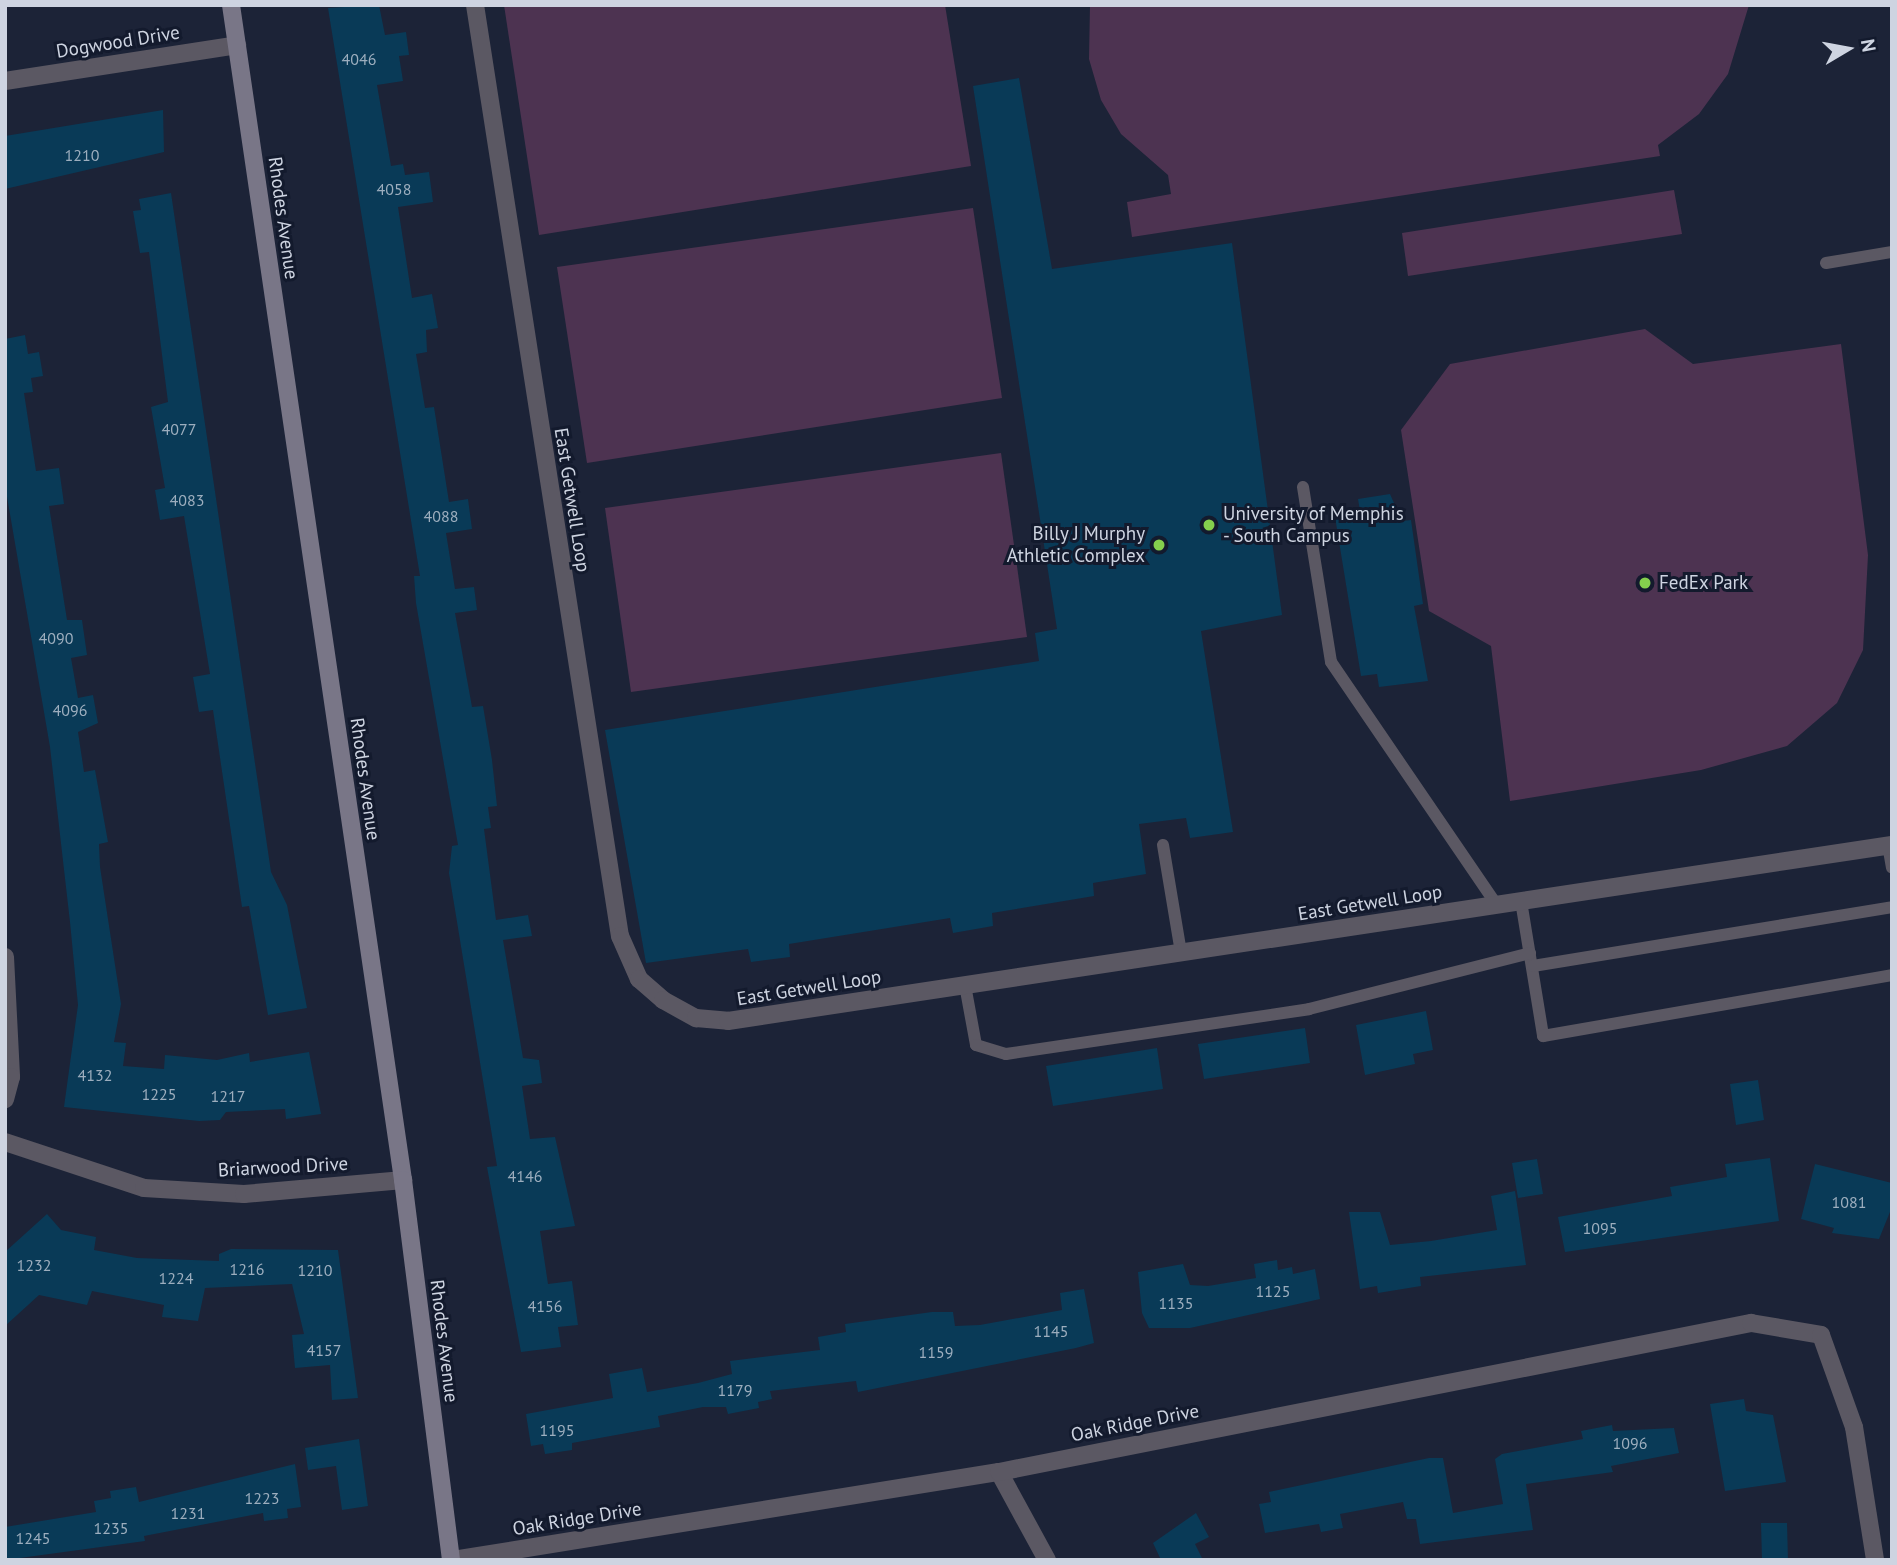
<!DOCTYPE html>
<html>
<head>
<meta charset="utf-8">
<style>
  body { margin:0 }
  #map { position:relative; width:1897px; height:1565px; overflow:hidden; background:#1c2337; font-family:"PT Sans",sans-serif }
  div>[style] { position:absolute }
  .green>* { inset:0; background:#4d3351 }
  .building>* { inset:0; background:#093a57 }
  .lane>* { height:12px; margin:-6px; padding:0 6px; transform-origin:6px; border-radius:6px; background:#5b5863 }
  .street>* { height:18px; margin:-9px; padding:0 9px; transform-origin:9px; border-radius:9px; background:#5b5863 }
  .secondary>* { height:18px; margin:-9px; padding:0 9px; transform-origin:9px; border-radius:9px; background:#797687 }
  .dots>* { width:19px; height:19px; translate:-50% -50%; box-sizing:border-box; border:4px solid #131a2d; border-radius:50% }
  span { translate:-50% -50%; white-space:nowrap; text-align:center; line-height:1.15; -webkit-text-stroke:6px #131a2d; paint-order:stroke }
  .number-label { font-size:16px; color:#9daebe }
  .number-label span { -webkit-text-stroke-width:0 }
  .street-label { font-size:19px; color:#ced4e1 }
  .poi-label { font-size:19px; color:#ced4e1 }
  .left { translate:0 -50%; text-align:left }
  .right { translate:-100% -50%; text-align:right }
  .frame { position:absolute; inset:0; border:7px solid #ced4e1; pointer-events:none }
  .north { position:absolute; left:1813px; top:14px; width:70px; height:70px; -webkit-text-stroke:5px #131a2d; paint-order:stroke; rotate:80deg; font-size:19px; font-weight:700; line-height:28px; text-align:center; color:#ced4e1 }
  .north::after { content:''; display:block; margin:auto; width:24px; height:32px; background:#ced4e1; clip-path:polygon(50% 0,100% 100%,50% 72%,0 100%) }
</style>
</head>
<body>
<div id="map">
  <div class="green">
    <div style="clip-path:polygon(504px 5px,945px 5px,971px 166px,539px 235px)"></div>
    <div style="clip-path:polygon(1090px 5px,1749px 5px,1728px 74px,1699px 114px,1658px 145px,1660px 156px,1132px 237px,1127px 202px,1171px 194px,1168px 175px,1121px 134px,1101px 100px,1089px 59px)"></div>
    <div style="clip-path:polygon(1674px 190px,1682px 234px,1408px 276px,1402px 233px)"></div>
    <div style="clip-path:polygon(973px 208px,1002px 398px,587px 463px,557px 267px)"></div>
    <div style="clip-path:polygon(1645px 329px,1693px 364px,1841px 344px,1868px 555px,1863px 650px,1837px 703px,1787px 746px,1701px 770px,1510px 801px,1491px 646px,1429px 611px,1401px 430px,1450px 364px)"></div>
    <div style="clip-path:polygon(1001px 453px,1027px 637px,631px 692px,605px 508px)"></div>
  </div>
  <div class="building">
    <div style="clip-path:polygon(379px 5px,385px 35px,406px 32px,409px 55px,399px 56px,403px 81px,377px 85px,391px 166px,403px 164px,405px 175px,429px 172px,433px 202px,398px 207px,412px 298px,432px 294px,438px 328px,426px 330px,427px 352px,416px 354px,425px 408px,434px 407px,449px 502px,468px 499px,472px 529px,446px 533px,455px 589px,474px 587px,477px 610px,455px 613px,472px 707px,483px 706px,492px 760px,497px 806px,488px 807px,491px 828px,484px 829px,496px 920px,528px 915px,532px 936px,503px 940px,523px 1058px,539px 1060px,542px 1083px,522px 1086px,530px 1139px,555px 1137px,575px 1226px,540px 1231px,548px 1284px,572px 1281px,578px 1325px,558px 1327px,561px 1347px,521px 1352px,487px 1167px,497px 1166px,449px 873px,452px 846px,458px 845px,416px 603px,414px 576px,420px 576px,328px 8px)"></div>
    <div style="clip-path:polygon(1019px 78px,1052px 269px,1232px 243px,1282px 615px,1201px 631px,1233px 832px,1190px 838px,1186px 818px,1139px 824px,1146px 874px,1093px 883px,1094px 896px,992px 913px,993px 926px,953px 933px,950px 918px,789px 944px,790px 957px,751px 962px,748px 949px,646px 963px,605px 730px,1039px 661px,1035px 633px,1057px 629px,973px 86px)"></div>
    <div style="clip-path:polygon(163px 110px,164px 152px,5px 189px,5px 136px)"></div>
    <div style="clip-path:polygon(171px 193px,271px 872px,287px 905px,307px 1008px,268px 1015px,249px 906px,242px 907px,213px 710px,199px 712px,193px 677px,210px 674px,184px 516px,160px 520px,155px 490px,165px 488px,151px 407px,168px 402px,149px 252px,140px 253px,133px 211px,141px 210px,139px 199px)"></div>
    <div style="clip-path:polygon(25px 335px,28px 354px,39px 352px,43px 376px,31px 378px,33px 392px,24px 393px,36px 471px,59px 468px,64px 504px,49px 506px,67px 620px,82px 620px,87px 655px,71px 658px,78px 698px,93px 695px,98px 723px,78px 732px,84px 772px,95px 770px,108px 842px,99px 844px,100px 867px,121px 1004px,114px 1042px,126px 1043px,123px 1066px,164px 1069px,165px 1055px,217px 1060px,249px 1053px,250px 1062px,309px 1052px,321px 1114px,286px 1119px,285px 1109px,226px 1112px,220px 1120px,199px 1121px,64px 1107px,78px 1005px,70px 922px,50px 747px,5px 485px,5px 339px)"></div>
    <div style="clip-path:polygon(1390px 494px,1402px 521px,1411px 520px,1423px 604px,1414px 606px,1428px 681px,1379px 687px,1377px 674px,1361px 676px,1335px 517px,1360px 511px,1358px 499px)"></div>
    <div style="clip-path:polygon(1426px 1011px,1433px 1050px,1413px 1054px,1415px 1064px,1365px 1075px,1356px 1025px)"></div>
    <div style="clip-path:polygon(1305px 1028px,1310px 1063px,1204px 1079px,1198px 1044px)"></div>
    <div style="clip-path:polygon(1157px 1048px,1163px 1089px,1053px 1106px,1046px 1066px)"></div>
    <div style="clip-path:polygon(1758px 1080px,1764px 1120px,1736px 1125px,1730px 1084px)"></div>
    <div style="clip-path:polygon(1770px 1158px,1779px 1221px,1565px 1252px,1558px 1217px,1672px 1196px,1670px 1187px,1727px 1177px,1725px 1164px)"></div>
    <div style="clip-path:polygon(1537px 1159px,1543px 1194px,1518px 1198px,1512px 1163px)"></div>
    <div style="clip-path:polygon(1815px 1164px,1892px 1183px,1892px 1207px,1879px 1239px,1832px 1233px,1834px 1228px,1801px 1219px)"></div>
    <div style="clip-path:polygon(1515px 1191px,1526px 1265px,1420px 1277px,1421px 1286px,1378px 1293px,1377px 1286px,1360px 1289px,1349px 1212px,1380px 1212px,1390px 1245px,1431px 1241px,1497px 1230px,1491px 1196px)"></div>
    <div style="clip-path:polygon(47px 1214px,61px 1230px,96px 1237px,94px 1250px,137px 1258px,219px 1261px,219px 1254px,231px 1249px,338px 1250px,358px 1398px,332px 1400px,330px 1365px,295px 1368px,292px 1335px,304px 1334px,292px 1284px,205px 1288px,198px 1321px,162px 1317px,164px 1305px,92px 1291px,87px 1305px,39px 1295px,5px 1326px,5px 1252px)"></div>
    <div style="clip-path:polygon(1277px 1260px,1278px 1270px,1292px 1267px,1293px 1274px,1315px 1269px,1320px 1299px,1190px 1328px,1149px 1328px,1142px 1313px,1138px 1272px,1183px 1264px,1190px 1285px,1208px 1286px,1256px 1278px,1254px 1264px)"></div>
    <div style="clip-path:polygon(1084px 1289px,1094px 1343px,1076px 1348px,858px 1392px,856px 1381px,770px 1391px,772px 1399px,758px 1402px,759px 1408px,728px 1414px,726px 1407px,703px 1407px,658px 1416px,660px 1427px,572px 1443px,572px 1450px,545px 1454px,543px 1444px,531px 1446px,526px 1414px,613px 1398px,609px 1374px,642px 1368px,647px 1392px,698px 1383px,732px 1374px,730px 1361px,820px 1350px,818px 1337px,846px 1332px,845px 1324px,932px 1312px,953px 1312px,955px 1326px,980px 1325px,1062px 1310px,1060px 1293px)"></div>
    <div style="clip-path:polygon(1744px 1399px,1746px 1411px,1773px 1415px,1786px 1482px,1725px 1491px,1710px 1404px)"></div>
    <div style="clip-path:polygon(1612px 1425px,1613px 1431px,1674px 1428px,1679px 1453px,1611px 1466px,1613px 1472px,1526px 1484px,1533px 1530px,1420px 1544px,1416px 1519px,1407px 1519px,1403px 1502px,1340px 1514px,1343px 1528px,1321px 1532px,1319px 1524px,1265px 1533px,1259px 1504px,1271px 1502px,1269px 1492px,1429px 1458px,1443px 1458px,1453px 1513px,1503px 1504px,1495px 1459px,1502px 1454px,1583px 1439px,1581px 1431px)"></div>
    <div style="clip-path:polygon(359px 1439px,368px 1506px,342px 1510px,336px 1466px,308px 1470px,305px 1448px)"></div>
    <div style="clip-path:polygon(295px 1464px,301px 1507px,287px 1509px,288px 1518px,264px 1521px,263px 1513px,144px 1536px,145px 1541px,5px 1560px,5px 1527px,96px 1512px,94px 1501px,111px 1498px,110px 1491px,136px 1487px,139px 1502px)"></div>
    <div style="clip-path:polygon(1196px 1513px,1209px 1537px,1195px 1544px,1203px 1560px,1161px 1560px,1153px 1543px)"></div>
    <div style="clip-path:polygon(1761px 1523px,1787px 1523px,1788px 1560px,1762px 1560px)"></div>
  </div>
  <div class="lane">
    <div style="left:1826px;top:263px;width:67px;rotate:-9.5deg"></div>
    <div style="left:1303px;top:487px;width:177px;rotate:80.9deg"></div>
    <div style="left:1331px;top:662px;width:294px;rotate:55.7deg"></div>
    <div style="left:1163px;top:845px;width:109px;rotate:80.5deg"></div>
    <div style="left:1888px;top:845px;width:23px;rotate:80deg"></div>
    <div style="left:1521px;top:901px;width:137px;rotate:80.7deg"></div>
    <div style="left:1543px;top:1036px;width:354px;rotate:-9.9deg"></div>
    <div style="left:1533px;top:966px;width:364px;rotate:-9.3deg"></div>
    <div style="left:965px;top:985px;width:61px;rotate:79.6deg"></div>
    <div style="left:976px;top:1045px;width:31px;rotate:17deg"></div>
    <div style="left:1006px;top:1054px;width:306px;rotate:-8.4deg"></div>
    <div style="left:1309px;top:1009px;width:228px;rotate:-14.2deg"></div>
  </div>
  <div class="street">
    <div style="left:475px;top:5px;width:942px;rotate:81.15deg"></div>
    <div style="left:620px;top:936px;width:47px;rotate:66.2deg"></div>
    <div style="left:639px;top:979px;width:32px;rotate:41deg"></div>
    <div style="left:663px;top:1000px;width:38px;rotate:29deg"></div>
    <div style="left:696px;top:1018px;width:32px;rotate:5deg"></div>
    <div style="left:728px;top:1021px;width:1177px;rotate:-8.6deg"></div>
    <div style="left:5px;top:81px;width:235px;rotate:-8.8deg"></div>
    <div style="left:5px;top:957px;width:120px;rotate:87.1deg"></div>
    <div style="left:11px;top:1077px;width:23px;rotate:105deg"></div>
    <div style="left:5px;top:1142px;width:146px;rotate:18.3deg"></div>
    <div style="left:144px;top:1188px;width:100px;rotate:3.4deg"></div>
    <div style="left:244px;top:1194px;width:160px;rotate:-5deg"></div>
    <div style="left:999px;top:1472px;width:100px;rotate:61.4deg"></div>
    <div style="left:453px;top:1560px;width:553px;rotate:-9.16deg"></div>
    <div style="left:999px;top:1472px;width:767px;rotate:-11.21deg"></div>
    <div style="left:1751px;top:1323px;width:71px;rotate:9.7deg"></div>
    <div style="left:1821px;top:1335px;width:98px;rotate:70.3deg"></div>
    <div style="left:1854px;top:1427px;width:135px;rotate:81deg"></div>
  </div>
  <div class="secondary">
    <div style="left:231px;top:5px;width:1188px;rotate:81.67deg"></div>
    <div style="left:403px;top:1180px;width:383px;rotate:82.8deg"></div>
  </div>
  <div class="dots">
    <div style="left:1209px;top:525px;background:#84cf4d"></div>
    <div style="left:1159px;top:545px;background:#84cf4d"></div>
    <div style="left:1645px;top:583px;background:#84cf4d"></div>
  </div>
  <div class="number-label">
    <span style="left:359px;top:59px">4046</span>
    <span style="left:82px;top:155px">1210</span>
    <span style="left:394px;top:189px">4058</span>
    <span style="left:179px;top:429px">4077</span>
    <span style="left:187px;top:500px">4083</span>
    <span style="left:441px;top:516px">4088</span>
    <span style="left:56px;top:638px">4090</span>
    <span style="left:70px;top:710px">4096</span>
    <span style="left:95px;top:1075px">4132</span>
    <span style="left:159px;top:1094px">1225</span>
    <span style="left:228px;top:1096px">1217</span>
    <span style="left:525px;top:1176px">4146</span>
    <span style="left:1849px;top:1202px">1081</span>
    <span style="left:1600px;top:1228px">1095</span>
    <span style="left:34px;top:1265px">1232</span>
    <span style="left:247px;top:1269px">1216</span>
    <span style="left:315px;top:1270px">1210</span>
    <span style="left:176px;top:1278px">1224</span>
    <span style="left:1273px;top:1291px">1125</span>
    <span style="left:1176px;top:1303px">1135</span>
    <span style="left:545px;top:1306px">4156</span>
    <span style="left:1051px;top:1331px">1145</span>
    <span style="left:324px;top:1350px">4157</span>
    <span style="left:936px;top:1352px">1159</span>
    <span style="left:735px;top:1390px">1179</span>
    <span style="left:557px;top:1430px">1195</span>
    <span style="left:1630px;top:1443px">1096</span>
    <span style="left:262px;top:1498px">1223</span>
    <span style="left:188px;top:1513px">1231</span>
    <span style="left:111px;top:1528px">1235</span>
    <span style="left:33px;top:1538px">1245</span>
  </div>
  <div class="street-label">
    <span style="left:118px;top:42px;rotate:-9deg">Dogwood Drive</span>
    <span style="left:283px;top:218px;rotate:82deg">Rhodes Avenue</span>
    <span style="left:572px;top:500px;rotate:81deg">East Getwell Loop</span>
    <span style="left:365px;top:779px;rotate:82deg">Rhodes Avenue</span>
    <span style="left:1370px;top:903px;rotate:-9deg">East Getwell Loop</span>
    <span style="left:809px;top:988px;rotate:-9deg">East Getwell Loop</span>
    <span style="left:283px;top:1167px;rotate:-3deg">Briarwood Drive</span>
    <span style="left:444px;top:1341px;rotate:83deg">Rhodes Avenue</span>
    <span style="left:1135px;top:1423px;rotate:-11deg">Oak Ridge Drive</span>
    <span style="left:577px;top:1519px;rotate:-9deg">Oak Ridge Drive</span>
  </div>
  <div class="poi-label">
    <span class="left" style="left:1223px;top:525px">University of Memphis<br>- South Campus</span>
    <span class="right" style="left:1145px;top:545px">Billy J Murphy<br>Athletic Complex</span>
    <span class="left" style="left:1659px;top:583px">FedEx Park</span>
  </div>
  <div class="frame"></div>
  <div class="north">N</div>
</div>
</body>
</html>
